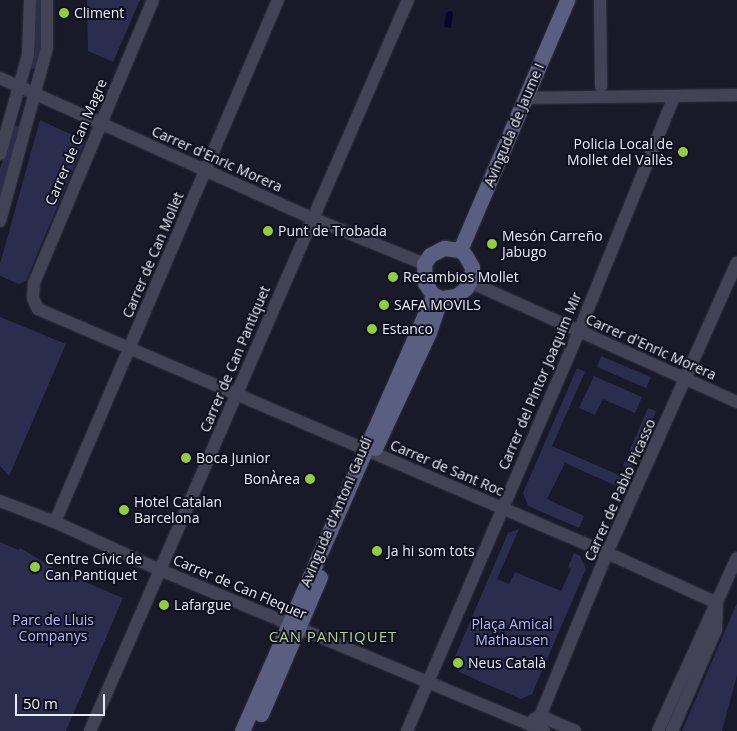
<!DOCTYPE html>
<html>
<head>
<meta charset="utf-8">
<style>
  body { margin:0 }
  #map { position:relative; width:737px; height:731px; overflow:hidden; background:#181929; font-family:"Open Sans",sans-serif }
  div>[style] { position:absolute }
  .green>* { inset:0; background:#2b2d4f }
  .water>* { inset:0; background:#08022e }
  .roads { filter:drop-shadow(0 0 1px #32333f) drop-shadow(0 0 1px #32333f) }
  .street>* { height:12px; margin:-6px; padding:0 6px; transform-origin:6px; border-radius:6px; background:#424456 }
  .secondary>* { height:15px; margin:-7.5px; padding:0 7.5px; transform-origin:7.5px; border-radius:7.5px; background:#5a5e80 }
  .dots>* { width:14px; height:14px; translate:-50% -50%; box-sizing:border-box; border:2px solid #0f101f; border-radius:50% }
  span { translate:-50% -50%; white-space:nowrap; text-align:center; line-height:1.15; -webkit-text-stroke:4px #0f101f; paint-order:stroke }
  .poi-label { font-size:14px; color:#e9ebf6 }
  .left { translate:0 -50%; text-align:left }
  .right { translate:-100% -50%; text-align:right }
  .street-label { font-size:14px; color:#e9ebf6 }
  .park-label { font-size:14px; color:#b3bafb }
  .neighbourhood-label { font-size:15px; color:#b2d38d; letter-spacing:1px }
  .scale { position:absolute; left:15px; top:694px; width:90px; height:22px; box-sizing:border-box; border:2px solid #e9ebf6; border-top:0; padding-left:6px; font-size:15px; line-height:18px; white-space:nowrap; color:#e9ebf6; -webkit-text-stroke:4px #0f101f; paint-order:stroke }
</style>
</head>
<body>
<div id="map">
  <div class="green">
    <div style="clip-path:polygon(33px 0,44px 0,44px 34px,39px 71px,29px 67px)"></div>
    <div style="clip-path:polygon(87px 0,140px 0,113px 62px,88px 51px)"></div>
    <div style="clip-path:polygon(40px 120px,85px 141px,26px 281px,19px 284px,0 276px,0 264px)"></div>
    <div style="clip-path:polygon(13px 125px,21px 127px,0 201px,0 169px)"></div>
    <div style="clip-path:polygon(0 317px,66px 344px,9px 476px,0 466px)"></div>
    <div style="clip-path:polygon(601px 356px,651px 377px,646px 388px,597px 367px)"></div>
    <div style="clip-path:polygon(577px 368px,585px 372px,552px 446px,628px 479px,623px 489px,565px 463px,547px 499px,584px 516px,579px 528px,528px 506px,523px 493px)"></div>
    <div style="clip-path:polygon(594px 376px,642px 397px,635px 413px,603px 399px,595px 415px,579px 408px)"></div>
    <div style="clip-path:polygon(648px 408px,656px 411px,631px 470px,623px 466px)"></div>
    <div style="clip-path:polygon(519px 529px,497px 579px,509px 584px,515px 572px,561px 591px,571px 569px,568px 567px,574px 553px,580px 556px,586px 569px,532px 694px,521px 699px,459px 672px,454px 659px,508px 533px)"></div>
    <div style="clip-path:polygon(0 542px,18px 550px,20px 548px,57px 570px,123px 598px,66px 731px,0 731px)"></div>
    <div style="clip-path:polygon(737px 603px,737px 675px,722px 731px,682px 731px)"></div>
  </div>
  <div class="water">
    <div style="clip-path:polygon(451px 11px,453px 13px,451px 28px,444px 27px,446px 13px)"></div>
  </div>
  <div class="roads">
    <div class="street">
      <div style="left:153px;top:0;width:307px;rotate:112.8deg"></div>
      <div style="left:34px;top:283px;width:15px;rotate:94deg"></div>
      <div style="left:33px;top:298px;width:12px;rotate:66deg"></div>
      <div style="left:38px;top:309px;width:619px;rotate:23.21deg"></div>
      <div style="left:607px;top:553px;width:121px;rotate:24.4deg"></div>
      <div style="left:600px;top:0;width:86px;rotate:89.3deg"></div>
      <div style="left:0;top:78px;width:342px;rotate:24.2deg"></div>
      <div style="left:312px;top:218px;width:121px;rotate:22.3deg"></div>
      <div style="left:526px;top:98px;width:211px;rotate:-0.8deg"></div>
      <div style="left:0;top:154px;width:103px;rotate:-74.2deg"></div>
      <div style="left:28px;top:55px;width:55px;rotate:-87.9deg"></div>
      <div style="left:0;top:221px;width:179px;rotate:-74.8deg"></div>
      <div style="left:47px;top:48px;width:48px;rotate:-90deg"></div>
      <div style="left:470px;top:282px;width:293px;rotate:24.2deg"></div>
      <div style="left:0;top:501px;width:59px;rotate:20.9deg"></div>
      <div style="left:55px;top:522px;width:115px;rotate:24.6deg"></div>
      <div style="left:160px;top:570px;width:416px;rotate:22.7deg"></div>
      <div style="left:55px;top:522px;width:568px;rotate:-66.87deg"></div>
      <div style="left:534px;top:719px;width:7px;rotate:-27deg"></div>
      <div style="left:540px;top:716px;width:38px;rotate:23deg"></div>
      <div style="left:90px;top:731px;width:797px;rotate:-66.49deg"></div>
      <div style="left:407px;top:731px;width:435px;rotate:-66.7deg"></div>
      <div style="left:579px;top:331px;width:253px;rotate:-67.9deg"></div>
      <div style="left:534px;top:731px;width:192px;rotate:-67.7deg"></div>
      <div style="left:607px;top:553px;width:318px;rotate:-65.9deg"></div>
      <div style="left:658px;top:731px;width:190px;rotate:-65.5deg"></div>
      <div style="left:672px;top:731px;width:110px;rotate:-66.5deg"></div>
      <div style="left:716px;top:630px;width:24px;rotate:-88deg"></div>
    </div>
    <div class="secondary">
      <div style="left:444px;top:248px;width:16px;rotate:7deg"></div>
      <div style="left:460px;top:250px;width:7px;rotate:45deg"></div>
      <div style="left:465px;top:255px;width:14px;rotate:60deg"></div>
      <div style="left:472px;top:267px;width:12px;rotate:95deg"></div>
      <div style="left:471px;top:279px;width:10px;rotate:119deg"></div>
      <div style="left:466px;top:288px;width:13px;rotate:141deg"></div>
      <div style="left:456px;top:296px;width:15px;rotate:172deg"></div>
      <div style="left:441px;top:298px;width:9px;rotate:-159deg"></div>
      <div style="left:433px;top:295px;width:14px;rotate:-124deg"></div>
      <div style="left:425px;top:283px;width:19px;rotate:-93deg"></div>
      <div style="left:424px;top:264px;width:11px;rotate:-56deg"></div>
      <div style="left:430px;top:255px;width:16px;rotate:-27deg"></div>
      <div style="left:460px;top:250px;width:272px;rotate:-66.8deg"></div>
      <div style="left:375px;top:448px;width:128px;rotate:-65deg"></div>
      <div style="left:429px;top:332px;width:36px;rotate:-71deg"></div>
      <div style="left:261px;top:714px;width:149px;rotate:-66.7deg"></div>
      <div style="left:242px;top:731px;width:476px;rotate:-66.3deg"></div>
    </div>
  </div>
  <div class="dots">
    <div style="left:64px;top:13px;background:#93cc3d"></div>
    <div style="left:683px;top:152px;background:#93cc3d"></div>
    <div style="left:268px;top:231px;background:#93cc3d"></div>
    <div style="left:492px;top:244px;background:#93cc3d"></div>
    <div style="left:393px;top:277px;background:#93cc3d"></div>
    <div style="left:384px;top:305px;background:#93cc3d"></div>
    <div style="left:372px;top:329px;background:#93cc3d"></div>
    <div style="left:186px;top:458px;background:#93cc3d"></div>
    <div style="left:310px;top:479px;background:#93cc3d"></div>
    <div style="left:124px;top:510px;background:#93cc3d"></div>
    <div style="left:377px;top:551px;background:#93cc3d"></div>
    <div style="left:35px;top:567px;background:#93cc3d"></div>
    <div style="left:164px;top:605px;background:#93cc3d"></div>
    <div style="left:458px;top:663px;background:#93cc3d"></div>
  </div>
  <div class="poi-label">
    <span class="left" style="left:74px;top:13px">Climent</span>
    <span class="right" style="left:673px;top:152px">Policia Local de<br>Mollet del Vallès</span>
    <span class="left" style="left:278px;top:231px">Punt de Trobada</span>
    <span class="left" style="left:502px;top:244px">Mesón Carreño<br>Jabugo</span>
    <span class="left" style="left:403px;top:277px">Recambios Mollet</span>
    <span class="left" style="left:394px;top:305px">SAFA MOVILS</span>
    <span class="left" style="left:382px;top:329px">Estanco</span>
    <span class="left" style="left:196px;top:458px">Boca Junior</span>
    <span class="right" style="left:300px;top:479px">BonÀrea</span>
    <span class="left" style="left:134px;top:510px">Hotel Catalan<br>Barcelona</span>
    <span class="left" style="left:387px;top:551px">Ja hi som tots</span>
    <span class="left" style="left:45px;top:567px">Centre Cívic de<br>Can Pantiquet</span>
    <span class="left" style="left:174px;top:605px">Lafargue</span>
    <span class="left" style="left:468px;top:663px">Neus Català</span>
  </div>
  <div class="street-label">
    <span style="left:514px;top:125px;rotate:-67deg">Avinguda de Jaume I</span>
    <span style="left:76px;top:142px;rotate:-67deg">Carrer de Can Magre</span>
    <span style="left:217px;top:159px;rotate:24deg">Carrer d'Enric Morera</span>
    <span style="left:153px;top:255px;rotate:-67deg">Carrer de Can Mollet</span>
    <span style="left:651px;top:347px;rotate:24deg">Carrer d'Enric Morera</span>
    <span style="left:235px;top:359px;rotate:-67deg">Carrer de Can Pantiquet</span>
    <span style="left:540px;top:381px;rotate:-67deg">Carrer del Pintor Joaquim Mir</span>
    <span style="left:447px;top:468px;rotate:23deg">Carrer de Sant Roc</span>
    <span style="left:620px;top:490px;rotate:-66deg">Carrer de Pablo Picasso</span>
    <span style="left:336px;top:512px;rotate:-67deg">Avinguda d'Antoni Gaudí</span>
    <span style="left:240px;top:587px;rotate:23deg">Carrer de Can Flequer</span>
  </div>
  <div class="park-label">
    <span style="left:53px;top:628px">Parc de Lluis<br>Companys</span>
    <span style="left:512px;top:632px">Plaça Amical<br>Mathausen</span>
  </div>
  <div class="neighbourhood-label">
    <span style="left:333px;top:637px">CAN PANTIQUET</span>
  </div>
  <div class="scale">50 m</div>
</div>
</body>
</html>
